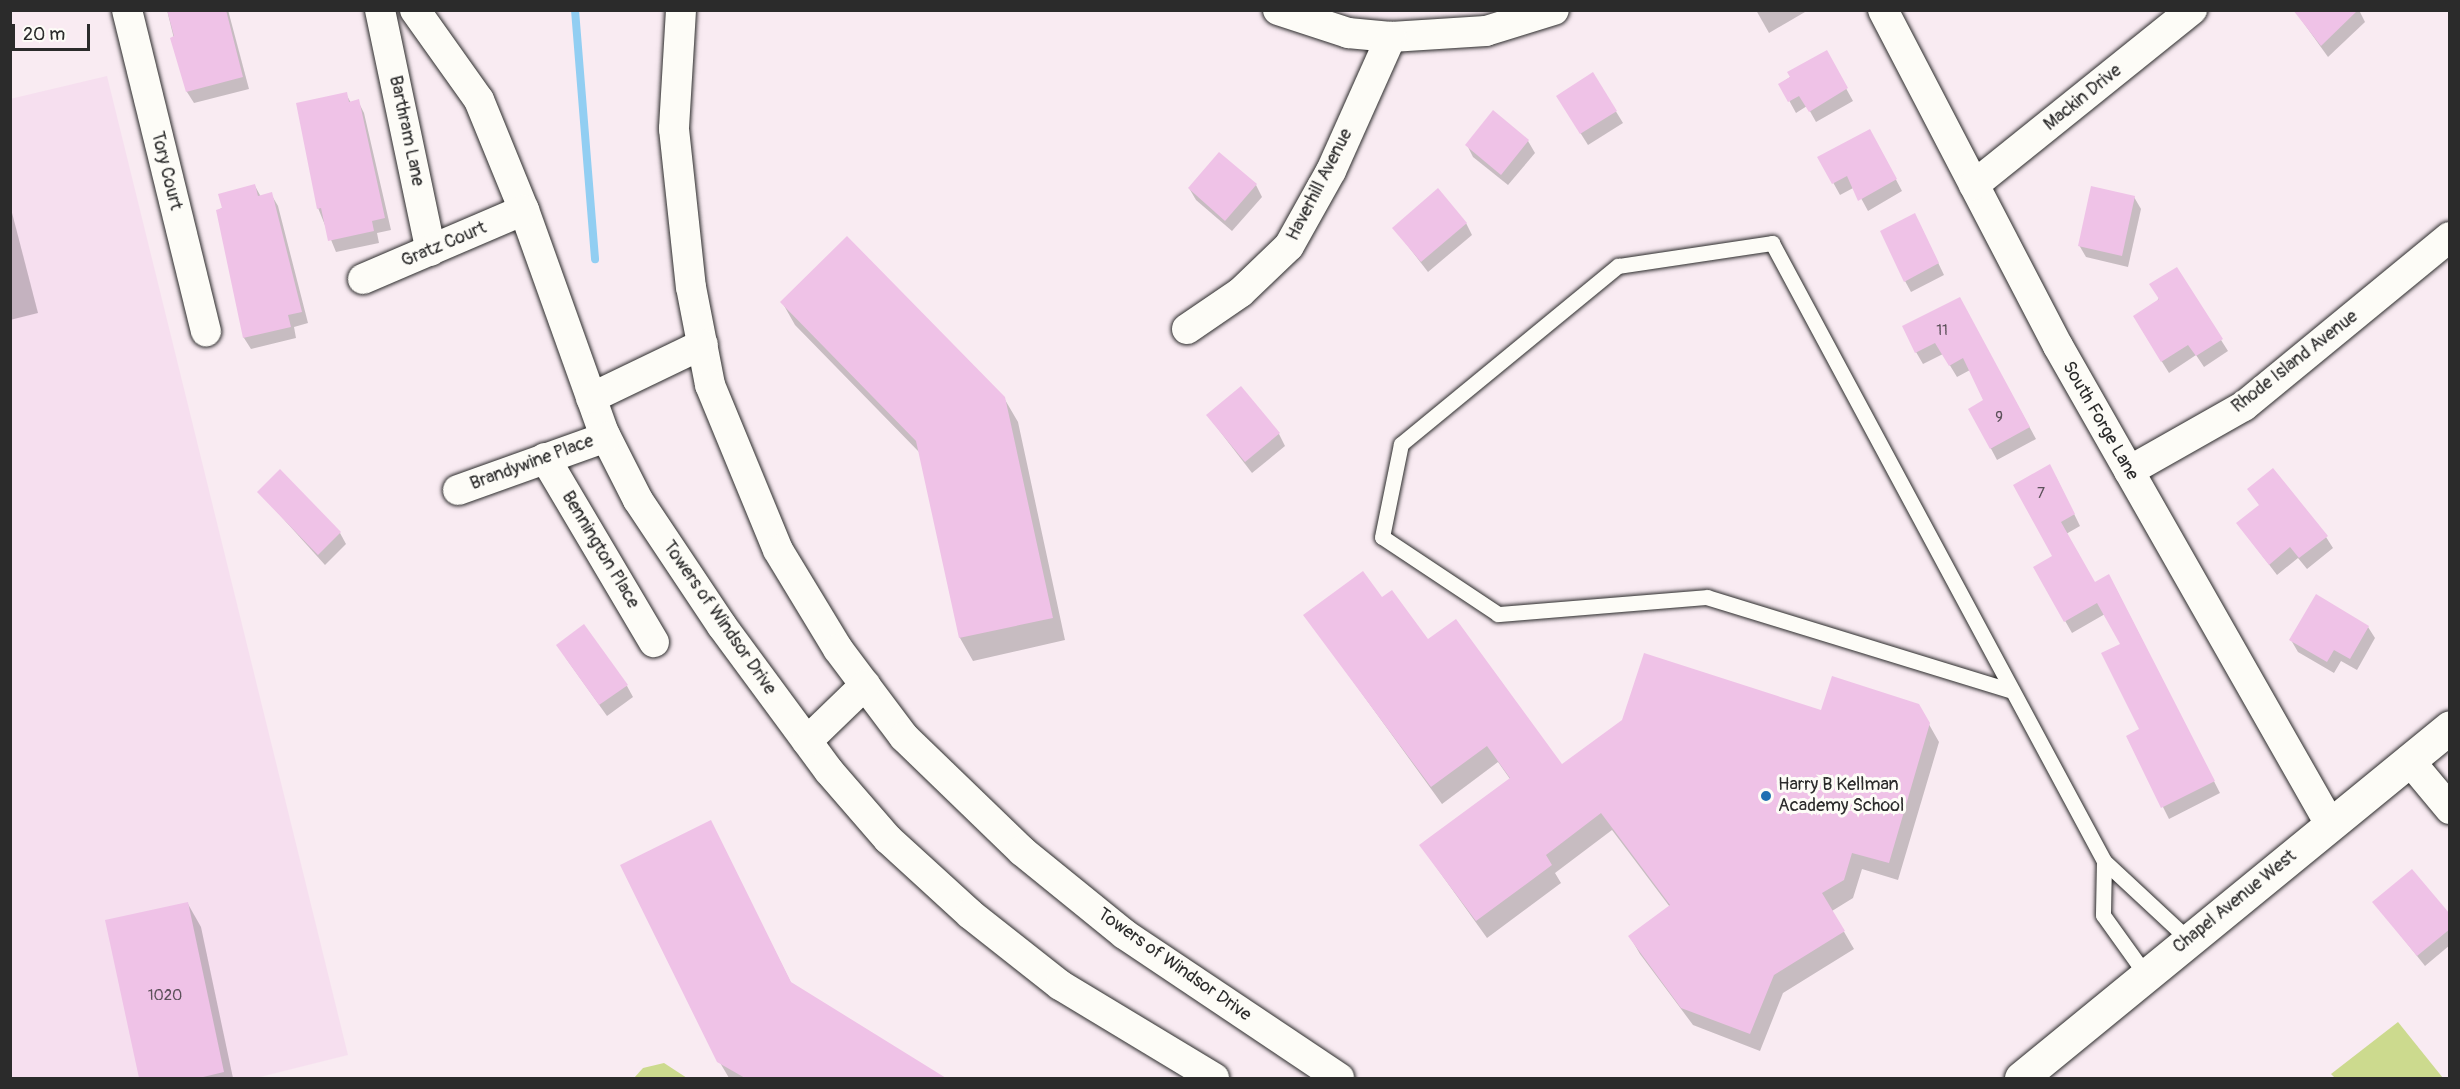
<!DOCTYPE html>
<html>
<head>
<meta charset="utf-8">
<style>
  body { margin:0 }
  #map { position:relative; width:2460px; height:1089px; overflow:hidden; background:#f9ebf2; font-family:Pangolin,sans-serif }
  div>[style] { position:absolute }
  .built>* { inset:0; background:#f6dfef }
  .green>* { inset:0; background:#ccda8e }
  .shadow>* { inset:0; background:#0003 }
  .stream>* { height:8px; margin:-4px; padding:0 4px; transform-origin:4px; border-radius:4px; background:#92cef2 }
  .building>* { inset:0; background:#efc2e7 }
  .roads { filter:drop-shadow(0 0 2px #2b2b2b) drop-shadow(0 0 2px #2b2b2b) }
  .service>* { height:15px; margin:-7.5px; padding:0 7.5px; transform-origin:7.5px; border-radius:7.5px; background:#fdfcf7 }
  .minor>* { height:30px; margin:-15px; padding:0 15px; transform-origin:15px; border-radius:15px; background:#fdfcf7 }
  .secondary>* { height:33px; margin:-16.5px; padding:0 16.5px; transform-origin:16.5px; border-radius:16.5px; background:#fdfcf7 }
  .dots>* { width:16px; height:16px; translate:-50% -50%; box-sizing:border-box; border:3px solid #fdfcf7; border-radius:50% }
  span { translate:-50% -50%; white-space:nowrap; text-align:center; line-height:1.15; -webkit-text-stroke:6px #fdfcf7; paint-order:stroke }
  .number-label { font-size:15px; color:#5c515a }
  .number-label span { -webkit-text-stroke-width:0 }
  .street-label { font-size:18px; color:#2b2b2b }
  .poi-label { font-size:18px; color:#2b2b2b }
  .left { translate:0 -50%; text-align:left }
  .frame { position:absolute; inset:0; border:12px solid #2b2b2b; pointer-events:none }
  .scale { position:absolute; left:12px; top:24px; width:78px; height:27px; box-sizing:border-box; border:3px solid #2b2b2b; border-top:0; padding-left:8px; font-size:18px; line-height:21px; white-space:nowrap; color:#2b2b2b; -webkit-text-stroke:4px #fdfcf7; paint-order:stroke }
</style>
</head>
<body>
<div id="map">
  <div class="built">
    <div style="clip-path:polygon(107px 76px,348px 1055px,256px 1078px,11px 1078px,10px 99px)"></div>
  </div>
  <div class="green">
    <div style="clip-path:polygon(2398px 1022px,2443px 1078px,2335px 1078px,2331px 1074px)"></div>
    <div style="clip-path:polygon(664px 1063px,687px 1078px,634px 1078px,643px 1068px)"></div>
  </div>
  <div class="shadow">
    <div style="clip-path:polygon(167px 10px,228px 10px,249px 89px,194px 103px,187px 92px)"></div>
    <div style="clip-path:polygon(1756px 10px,1805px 10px,1805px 12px,1769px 33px)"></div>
    <div style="clip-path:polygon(2308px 10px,2359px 10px,2365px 22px,2328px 57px,2300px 18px)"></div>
    <div style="clip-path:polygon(1826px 52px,1853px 101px,1816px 122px,1807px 106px,1796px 113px,1780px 84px)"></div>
    <div style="clip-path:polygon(1593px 74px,1623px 123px,1588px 145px,1564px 107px)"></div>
    <div style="clip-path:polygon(346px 94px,351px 103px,358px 101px,364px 113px,391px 230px,377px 233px,379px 243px,336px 252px,318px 208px)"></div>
    <div style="clip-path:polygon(1493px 112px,1528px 141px,1535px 153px,1508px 185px,1473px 157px,1467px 145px)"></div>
    <div style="clip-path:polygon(1876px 142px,1902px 191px,1868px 211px,1855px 187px,1840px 195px,1819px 157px)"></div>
    <div style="clip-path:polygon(1256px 185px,1262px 197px,1232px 231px,1196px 200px,1189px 188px)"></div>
    <div style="clip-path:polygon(255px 186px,261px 197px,271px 194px,278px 206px,308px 323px,294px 327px,296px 338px,251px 349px,244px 338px,217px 211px)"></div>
    <div style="clip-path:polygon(2134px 197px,2141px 209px,2128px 267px,2086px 257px,2079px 245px)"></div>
    <div style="clip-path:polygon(10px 205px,38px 313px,10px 320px)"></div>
    <div style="clip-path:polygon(1466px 223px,1472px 235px,1428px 272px,1394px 228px)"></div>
    <div style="clip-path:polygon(1921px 227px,1944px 275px,1911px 292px,1905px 281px)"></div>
    <div style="clip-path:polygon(2176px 269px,2228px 351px,2204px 367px,2196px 355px,2169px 373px,2141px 328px)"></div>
    <div style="clip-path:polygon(782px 302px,1004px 398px,1018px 422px,1065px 640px,973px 661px,960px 638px,920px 453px,795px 325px)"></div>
    <div style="clip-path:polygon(1966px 311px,2036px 439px,1997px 460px,1970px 409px,1984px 401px,1970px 370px,1957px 377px,1943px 354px,1923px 364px,1916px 352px)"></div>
    <div style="clip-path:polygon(1208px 416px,1279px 434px,1285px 446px,1252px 473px)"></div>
    <div style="clip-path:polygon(2056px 477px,2080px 526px,2066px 534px,2094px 584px,2115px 587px,2220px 793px,2169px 819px,2128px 737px,2141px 730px,2123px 644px,2105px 614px,2072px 633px,2035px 568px,2054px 556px)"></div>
    <div style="clip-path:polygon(2249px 489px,2326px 537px,2333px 548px,2307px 569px,2298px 558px,2277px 575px,2238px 524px,2260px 506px)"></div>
    <div style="clip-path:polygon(259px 492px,340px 533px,346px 544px,325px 565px)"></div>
    <div style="clip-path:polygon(1381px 599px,1562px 766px,1822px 712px,1918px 705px,1939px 742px,1898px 880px,1862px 869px,1853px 898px,1832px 911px,1854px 949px,1783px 993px,1760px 1051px,1693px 1025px,1640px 954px,1630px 937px,1670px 907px,1612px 830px,1555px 873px,1561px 883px,1487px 938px,1421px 846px,1510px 779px,1498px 762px,1442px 804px,1305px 615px)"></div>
    <div style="clip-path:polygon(2368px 627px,2375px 638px,2357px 670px,2341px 661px,2334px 673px,2298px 652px,2291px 640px)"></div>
    <div style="clip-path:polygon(565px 657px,627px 686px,633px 697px,607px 716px)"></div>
    <div style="clip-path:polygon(710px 822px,792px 985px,943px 1078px,729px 1078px,719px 1061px)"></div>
    <div style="clip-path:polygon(2374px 902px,2450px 916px,2450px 945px,2425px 966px)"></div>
    <div style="clip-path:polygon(188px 904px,201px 927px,233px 1078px,141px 1078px,107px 922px)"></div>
  </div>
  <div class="stream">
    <div style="left:575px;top:10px;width:250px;rotate:85.4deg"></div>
  </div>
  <div class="building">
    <div style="clip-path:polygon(167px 10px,226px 10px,243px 77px,186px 92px,170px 38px,174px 36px)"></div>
    <div style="clip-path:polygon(2293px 10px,2358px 10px,2321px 46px)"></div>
    <div style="clip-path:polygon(1827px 50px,1848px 88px,1809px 112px,1799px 96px,1788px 102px,1778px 84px,1790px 77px,1787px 72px)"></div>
    <div style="clip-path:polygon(1593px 72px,1617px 111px,1580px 134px,1556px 96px)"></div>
    <div style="clip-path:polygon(347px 92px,349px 102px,359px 99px,385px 218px,372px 221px,374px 231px,328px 241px,321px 208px,317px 209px,296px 103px)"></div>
    <div style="clip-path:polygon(1493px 110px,1529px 140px,1501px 175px,1465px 145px)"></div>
    <div style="clip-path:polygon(1870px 129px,1897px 179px,1858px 201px,1847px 176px,1832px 184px,1817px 157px)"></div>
    <div style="clip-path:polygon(1219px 152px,1257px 184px,1225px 221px,1188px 188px)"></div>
    <div style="clip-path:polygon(255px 184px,258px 196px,272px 192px,302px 312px,288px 315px,291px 327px,243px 338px,216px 210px,222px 208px,218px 194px)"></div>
    <div style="clip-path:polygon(2091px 186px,2135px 196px,2122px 256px,2078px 246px)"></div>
    <div style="clip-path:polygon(1438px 188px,1467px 223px,1421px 262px,1392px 228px)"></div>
    <div style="clip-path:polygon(1915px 213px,1939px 263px,1904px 282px,1880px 231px)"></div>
    <div style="clip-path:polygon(847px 236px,1005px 397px,1053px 618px,959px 638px,916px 441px,780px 302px)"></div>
    <div style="clip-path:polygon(2177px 267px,2223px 339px,2196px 356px,2188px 345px,2161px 362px,2133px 316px,2159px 299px,2149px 284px)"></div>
    <div style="clip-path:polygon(1960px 297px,2030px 427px,1990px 449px,1968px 409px,1983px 400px,1963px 358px,1949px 366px,1935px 343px,1915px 353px,1902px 326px)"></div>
    <div style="clip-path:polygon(1241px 386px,1280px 433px,1245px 462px,1206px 415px)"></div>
    <div style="clip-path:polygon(2050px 464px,2075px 514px,2061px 522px,2095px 582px,2109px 574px,2215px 781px,2161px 808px,2126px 736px,2139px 729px,2101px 653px,2120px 644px,2097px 603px,2064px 622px,2033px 567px,2052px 556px,2013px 485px)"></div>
    <div style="clip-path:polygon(2273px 468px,2328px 536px,2299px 558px,2290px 547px,2269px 565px,2236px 523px,2259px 505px,2247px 489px)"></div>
    <div style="clip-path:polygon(280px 469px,341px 532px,318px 555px,257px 492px)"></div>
    <div style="clip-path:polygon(1363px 571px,1382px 597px,1392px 590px,1428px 639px,1456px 619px,1562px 764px,1622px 720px,1644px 653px,1821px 710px,1832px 676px,1919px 704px,1930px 723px,1889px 863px,1852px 853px,1844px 880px,1822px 893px,1845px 931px,1774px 975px,1750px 1034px,1681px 1008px,1628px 936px,1670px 905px,1601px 813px,1546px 855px,1552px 865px,1476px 921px,1419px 845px,1510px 778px,1487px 746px,1431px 787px,1303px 615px)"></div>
    <div style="clip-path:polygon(2316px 594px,2369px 626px,2350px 659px,2334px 650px,2327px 662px,2289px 640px)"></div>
    <div style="clip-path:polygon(584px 624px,628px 685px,599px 705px,556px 645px)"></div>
    <div style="clip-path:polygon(711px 820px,791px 982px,946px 1078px,745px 1078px,717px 1062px,620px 865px)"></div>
    <div style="clip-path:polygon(2412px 869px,2450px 914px,2450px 929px,2417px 956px,2372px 902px)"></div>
    <div style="clip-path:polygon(188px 902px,224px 1072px,199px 1078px,139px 1078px,105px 920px)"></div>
  </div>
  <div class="roads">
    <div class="service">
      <div style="left:2012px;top:691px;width:319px;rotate:-162.9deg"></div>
      <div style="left:1707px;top:597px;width:210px;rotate:175.3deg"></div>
      <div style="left:1498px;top:614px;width:139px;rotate:-146.4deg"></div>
      <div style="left:1382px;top:537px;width:95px;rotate:-78.5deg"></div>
      <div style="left:1401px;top:444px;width:281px;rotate:-39.4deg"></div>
      <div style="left:1618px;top:266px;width:156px;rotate:-8.5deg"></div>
      <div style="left:1772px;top:243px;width:702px;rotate:61.75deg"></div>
      <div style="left:2104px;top:861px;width:116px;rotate:42.9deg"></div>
      <div style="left:2104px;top:861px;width:54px;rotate:91.1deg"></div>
      <div style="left:2103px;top:915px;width:74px;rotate:54.4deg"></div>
    </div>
    <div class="minor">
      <div style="left:127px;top:10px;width:331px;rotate:76.2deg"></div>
      <div style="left:380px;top:10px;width:246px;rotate:78.1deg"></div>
      <div style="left:415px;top:10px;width:110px;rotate:54.6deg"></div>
      <div style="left:479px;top:100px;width:119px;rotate:67.8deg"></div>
      <div style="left:524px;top:210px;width:235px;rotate:70.3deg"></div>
      <div style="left:603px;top:431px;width:77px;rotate:63.1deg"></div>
      <div style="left:638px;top:500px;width:151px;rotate:56.3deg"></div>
      <div style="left:722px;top:626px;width:180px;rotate:53.6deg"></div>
      <div style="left:829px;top:771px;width:90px;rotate:49.1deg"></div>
      <div style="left:888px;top:839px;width:111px;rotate:42.4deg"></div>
      <div style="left:970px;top:914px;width:115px;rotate:38.3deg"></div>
      <div style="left:1060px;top:985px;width:180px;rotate:31.1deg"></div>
      <div style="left:681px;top:10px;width:119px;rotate:93.4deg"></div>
      <div style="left:674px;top:129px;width:159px;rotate:83.9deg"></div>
      <div style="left:691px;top:287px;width:100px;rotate:79deg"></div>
      <div style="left:710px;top:385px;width:178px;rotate:67.6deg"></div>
      <div style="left:778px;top:550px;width:116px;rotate:58.8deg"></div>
      <div style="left:838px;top:649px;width:110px;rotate:53.1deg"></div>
      <div style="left:904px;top:737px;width:164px;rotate:44deg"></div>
      <div style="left:1022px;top:851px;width:132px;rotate:39.1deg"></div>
      <div style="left:1124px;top:934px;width:259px;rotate:33.8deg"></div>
      <div style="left:1278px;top:10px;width:74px;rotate:18.2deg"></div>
      <div style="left:1348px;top:33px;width:43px;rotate:5.3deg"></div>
      <div style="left:1391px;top:37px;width:95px;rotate:-3.6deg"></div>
      <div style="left:1486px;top:31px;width:71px;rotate:-17.2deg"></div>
      <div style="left:1883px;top:10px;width:379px;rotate:62.5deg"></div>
      <div style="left:2058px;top:346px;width:550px;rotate:60.36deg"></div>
      <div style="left:1974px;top:185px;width:280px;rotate:-38.8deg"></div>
      <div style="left:363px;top:279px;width:175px;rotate:-23.2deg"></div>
      <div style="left:1187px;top:329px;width:65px;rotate:-34.4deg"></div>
      <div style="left:1241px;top:292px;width:66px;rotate:-43.8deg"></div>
      <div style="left:1289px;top:246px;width:86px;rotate:-60.8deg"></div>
      <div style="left:1331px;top:171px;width:147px;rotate:-65.9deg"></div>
      <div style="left:591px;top:398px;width:124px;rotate:-25.7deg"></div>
      <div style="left:545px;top:458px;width:214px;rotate:59.4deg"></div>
      <div style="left:2129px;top:471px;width:132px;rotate:-29.5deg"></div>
      <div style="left:2244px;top:406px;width:266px;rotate:-39.4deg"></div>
      <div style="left:458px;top:490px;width:157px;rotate:-19.7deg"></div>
      <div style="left:807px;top:741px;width:81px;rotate:-44deg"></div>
      <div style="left:2409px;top:760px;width:64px;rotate:50.1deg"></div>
    </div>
    <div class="secondary">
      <div style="left:2021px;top:1078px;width:554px;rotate:-39.29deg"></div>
    </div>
  </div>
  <div class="dots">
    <div style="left:1766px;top:796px;background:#1f6fb2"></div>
  </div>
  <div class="number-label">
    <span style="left:1942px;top:331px">11</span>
    <span style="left:1999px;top:418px">9</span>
    <span style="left:2041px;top:494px">7</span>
    <span style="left:165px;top:996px">1020</span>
  </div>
  <div class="street-label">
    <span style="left:2083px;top:98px;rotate:-39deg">Mackin Drive</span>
    <span style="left:406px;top:131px;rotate:78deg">Barthram Lane</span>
    <span style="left:166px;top:171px;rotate:76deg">Tory Court</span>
    <span style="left:1320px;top:185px;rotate:-63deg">Haverhill Avenue</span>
    <span style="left:444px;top:245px;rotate:-23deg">Gratz Court</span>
    <span style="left:2295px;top:362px;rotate:-38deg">Rhode Island Avenue</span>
    <span style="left:2100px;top:421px;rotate:60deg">South Forge Lane</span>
    <span style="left:532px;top:463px;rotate:-20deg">Brandywine Place</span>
    <span style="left:600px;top:550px;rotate:59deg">Bennington Place</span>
    <span style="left:719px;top:618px;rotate:55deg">Towers of Windsor Drive</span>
    <span style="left:2235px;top:902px;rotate:-39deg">Chapel Avenue West</span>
    <span style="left:1174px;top:965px;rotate:35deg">Towers of Windsor Drive</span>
  </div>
  <div class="poi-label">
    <span class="left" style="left:1778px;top:796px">Harry B Kellman<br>Academy School</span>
  </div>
  <div class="frame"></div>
  <div class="scale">20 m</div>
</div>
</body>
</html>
